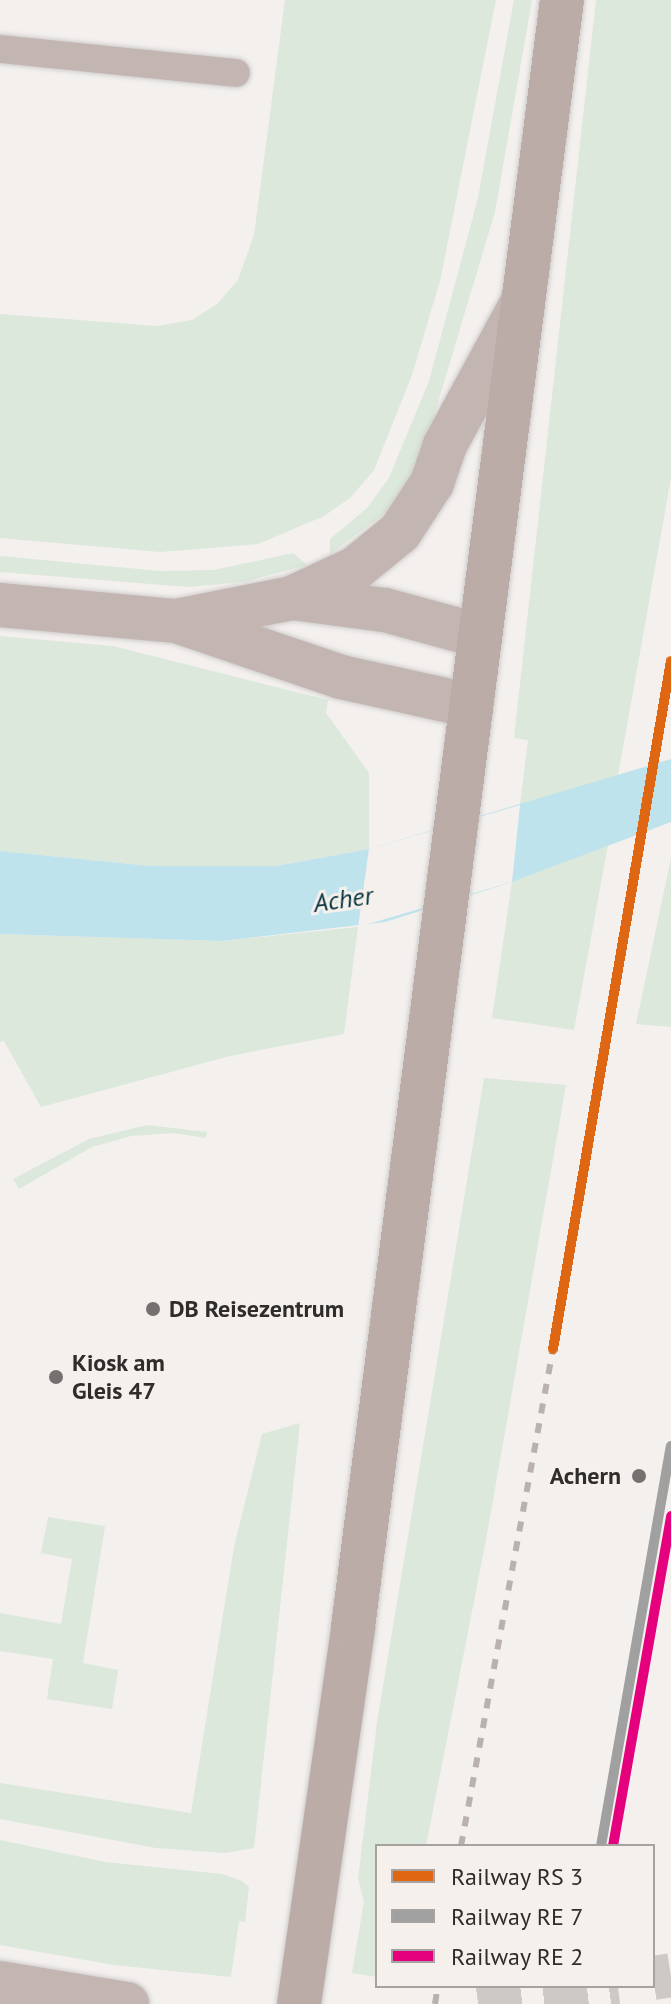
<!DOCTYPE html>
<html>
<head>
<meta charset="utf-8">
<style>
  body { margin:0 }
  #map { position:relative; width:671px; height:2004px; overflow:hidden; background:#f3f0ee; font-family:"PT Sans",sans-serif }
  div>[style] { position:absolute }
  .green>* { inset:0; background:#dbe8db }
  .water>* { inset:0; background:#bee3ed }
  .pier>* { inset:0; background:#f3f0ee }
  .tertiary-tunnel>* { height:44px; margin-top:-22px; transform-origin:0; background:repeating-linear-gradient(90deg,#ccc9c7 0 44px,transparent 0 66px) }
  .roads { filter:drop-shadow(0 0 2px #cfcdcc) drop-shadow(0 0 2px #cfcdcc) }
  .service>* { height:28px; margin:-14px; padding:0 14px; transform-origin:14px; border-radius:14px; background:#c3b5b2 }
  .tertiary>* { height:44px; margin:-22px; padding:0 22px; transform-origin:22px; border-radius:22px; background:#c3b5b2 }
  .primary>* { height:44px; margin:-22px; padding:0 22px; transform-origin:22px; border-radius:22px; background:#bcaca8 }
  .rail>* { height:6px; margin-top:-3px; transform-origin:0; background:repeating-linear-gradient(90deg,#b8b1af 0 10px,transparent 0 20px) }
  .rail-1>* { height:10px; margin:-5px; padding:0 5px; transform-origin:5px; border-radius:5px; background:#df6713 }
  .rail-2>* { height:10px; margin:-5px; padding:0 5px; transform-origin:5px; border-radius:5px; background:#a1a0a0 }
  .rail-3>* { height:10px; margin:-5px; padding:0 5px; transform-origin:5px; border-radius:5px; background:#e5007d }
  .dots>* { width:22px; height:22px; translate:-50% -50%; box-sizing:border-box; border:4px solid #f5f0ec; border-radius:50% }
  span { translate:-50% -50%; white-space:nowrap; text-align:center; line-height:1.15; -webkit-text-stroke:6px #f5f0ec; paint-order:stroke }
  .poi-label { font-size:24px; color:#2f2d2c; font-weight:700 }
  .left { translate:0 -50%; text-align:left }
  .right { translate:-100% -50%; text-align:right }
  .water-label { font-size:26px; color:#00313c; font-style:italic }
  .legend { position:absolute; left:375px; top:1844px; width:280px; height:144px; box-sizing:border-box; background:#f5f0ec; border:2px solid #a6a29f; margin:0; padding:10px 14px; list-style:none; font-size:24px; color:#2f2d2c }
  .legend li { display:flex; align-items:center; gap:16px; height:40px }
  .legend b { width:40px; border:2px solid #a6a29f }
</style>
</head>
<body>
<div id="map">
  <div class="green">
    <div style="clip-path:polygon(285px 0,496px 0,440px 281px,412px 375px,374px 470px,350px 498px,324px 516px,258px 544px,160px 552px,0 538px,0 314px,157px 326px,192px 320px,217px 304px,238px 280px,254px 235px)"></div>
    <div style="clip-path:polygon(514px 0,532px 0,495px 212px,424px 449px,393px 507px,330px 554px,330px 539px,367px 508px,389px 478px,429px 381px,478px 198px)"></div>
    <div style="clip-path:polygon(596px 0,671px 0,671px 478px,618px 776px,520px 805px,528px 740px,514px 738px)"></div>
    <div style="clip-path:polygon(293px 553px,307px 565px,244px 582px,188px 587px,0 572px,0 556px,160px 571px,214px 570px)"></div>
    <div style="clip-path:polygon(0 636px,113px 646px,328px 700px,326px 713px,369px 773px,369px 849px,276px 866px,151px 866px,0 851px)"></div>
    <div style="clip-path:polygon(608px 845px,574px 1030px,492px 1018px,512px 882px)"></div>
    <div style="clip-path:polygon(671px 858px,671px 1027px,636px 1024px)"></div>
    <div style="clip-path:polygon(358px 927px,344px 1034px,230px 1056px,41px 1107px,4px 1041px,0 1042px,0 934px,222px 941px)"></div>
    <div style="clip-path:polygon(484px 1078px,566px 1085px,486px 1540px,426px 1846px,377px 1846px,377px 1977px,352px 1973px,364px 1901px,358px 1879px,377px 1723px)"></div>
    <div style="clip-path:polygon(147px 1125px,207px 1132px,206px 1138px,173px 1133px,131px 1136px,92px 1147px,19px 1189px,13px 1179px,89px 1139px)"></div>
    <div style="clip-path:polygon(300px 1423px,254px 1848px,224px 1853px,156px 1848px,0 1819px,0 1783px,191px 1813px,234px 1547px,262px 1434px)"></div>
    <div style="clip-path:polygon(48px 1517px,105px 1526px,83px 1663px,118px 1670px,112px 1709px,47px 1699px,53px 1659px,0 1651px,0 1613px,61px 1624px,72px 1559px,41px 1553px)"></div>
    <div style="clip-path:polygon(0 1840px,105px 1862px,222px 1874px,242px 1881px,249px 1887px,245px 1922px,239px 1921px,231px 1977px,114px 1965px,0 1945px)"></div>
  </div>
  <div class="water">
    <div style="clip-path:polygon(671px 759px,671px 822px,512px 882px,385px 922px,222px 941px,0 934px,0 851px,151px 866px,276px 866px,369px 849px)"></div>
  </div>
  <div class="pier">
    <div style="clip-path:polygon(520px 805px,512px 882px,358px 927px,369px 849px)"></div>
  </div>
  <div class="tertiary-tunnel">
    <div style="left:653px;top:1978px;width:18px;rotate:-9deg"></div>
    <div style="left:478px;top:2004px;width:141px;rotate:-7.3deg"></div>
  </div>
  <div class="roads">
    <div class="service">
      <div style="left:0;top:49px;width:237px;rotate:5.8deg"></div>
    </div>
    <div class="tertiary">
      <div style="left:292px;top:598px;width:94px;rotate:7.4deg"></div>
      <div style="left:385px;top:610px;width:95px;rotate:15.2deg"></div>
      <div style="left:0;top:605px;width:177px;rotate:5.2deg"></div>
      <div style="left:176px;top:621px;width:174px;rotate:18.7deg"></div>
      <div style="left:341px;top:677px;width:130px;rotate:12.4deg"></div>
      <div style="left:176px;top:621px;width:118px;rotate:-11.2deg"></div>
      <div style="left:292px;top:598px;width:71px;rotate:-25.1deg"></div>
      <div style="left:356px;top:568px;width:57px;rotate:-39.3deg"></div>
      <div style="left:400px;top:532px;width:59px;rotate:-56.9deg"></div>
      <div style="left:432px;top:483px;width:40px;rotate:-71.1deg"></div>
      <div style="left:445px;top:445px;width:162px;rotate:-61.5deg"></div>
      <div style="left:0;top:1983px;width:129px;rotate:9.4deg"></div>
    </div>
    <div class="primary">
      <div style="left:299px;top:2004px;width:381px;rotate:-81.8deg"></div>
      <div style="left:353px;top:1627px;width:1640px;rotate:-82.68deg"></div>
    </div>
  </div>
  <div class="rail">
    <div style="left:461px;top:1846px;width:505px;rotate:-79.51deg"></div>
    <div style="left:435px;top:2004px;width:18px;rotate:-81deg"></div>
  </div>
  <div class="rail-1">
    <div style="left:553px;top:1349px;width:698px;rotate:-80.27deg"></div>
  </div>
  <div class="rail-2">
    <div style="left:601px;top:1846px;width:406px;rotate:-80.1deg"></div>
  </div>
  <div class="rail-3">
    <div style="left:613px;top:1846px;width:335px;rotate:-80deg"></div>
  </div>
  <div class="dots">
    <div style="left:153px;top:1309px;background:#747170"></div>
    <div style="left:56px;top:1377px;background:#747170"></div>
    <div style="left:639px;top:1476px;background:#747170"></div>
  </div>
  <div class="poi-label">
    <span class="left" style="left:169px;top:1309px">DB Reisezentrum</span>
    <span class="left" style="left:72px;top:1377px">Kiosk am<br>Gleis 47</span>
    <span class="right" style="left:621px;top:1476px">Achern</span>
  </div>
  <div class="water-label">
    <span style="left:343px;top:899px;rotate:-8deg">Acher</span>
  </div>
  <ul class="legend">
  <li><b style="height:10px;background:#df6713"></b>Railway RS 3</li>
  <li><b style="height:10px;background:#a1a0a0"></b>Railway RE 7</li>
  <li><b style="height:10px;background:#e5007d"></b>Railway RE 2</li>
  </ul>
</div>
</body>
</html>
